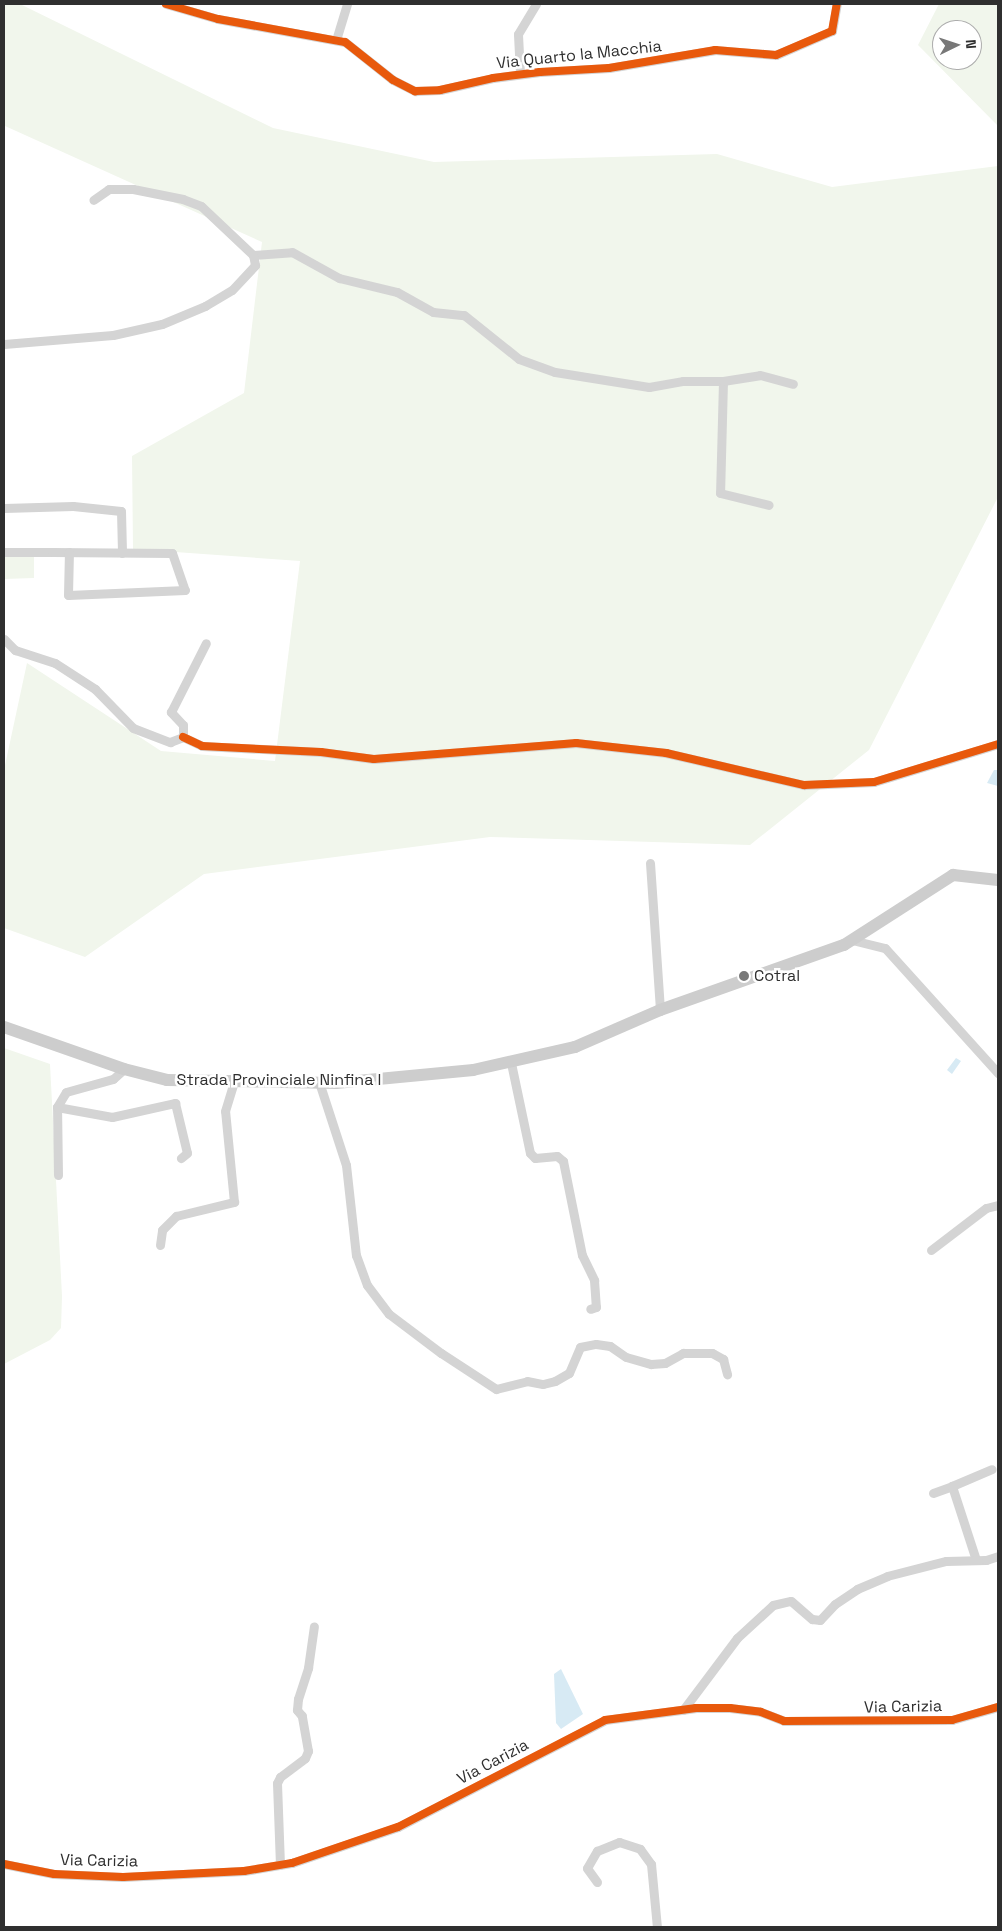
<!DOCTYPE html>
<html>
<head>
<meta charset="utf-8">
<style>
  body { margin:0 }
  #map { position:relative; width:1002px; height:1931px; overflow:hidden; background:#fff; font-family:"Space Grotesk",sans-serif }
  div>[style] { position:absolute }
  .green>* { inset:0; background:#f1f6ec }
  .water>* { inset:0; background:#d7eaf4 }
  .street>* { height:9px; margin:-4.5px; padding:0 4.5px; transform-origin:4.5px; border-radius:4.5px; background:#d4d4d4 }
  .secondary>* { height:12px; margin:-6px; padding:0 6px; transform-origin:6px; border-radius:6px; background:#cdcdcd }
  .cycleway>* { height:8px; margin:-4px; padding:0 4px; transform-origin:4px; border-radius:4px; background:#e8590c }
  .dots>* { width:14px; height:14px; translate:-50% -50%; box-sizing:border-box; border:2px solid #fff; border-radius:50% }
  span { translate:-50% -50%; white-space:nowrap; text-align:center; line-height:1.15; -webkit-text-stroke:5px #fff; paint-order:stroke }
  .street-label { font-size:16px; color:#2f2f2f }
  .poi-label { font-size:16px; color:#2f2f2f }
  .left { translate:0 -50%; text-align:left }
  .frame { position:absolute; inset:0; border:5px solid #2f2f2f; pointer-events:none }
  .north { position:absolute; left:932px; top:20px; width:50px; height:50px; box-sizing:border-box; background:#fff; border:1px solid #acacac; border-radius:50%; rotate:86deg; font-size:14px; font-weight:700; line-height:20px; text-align:center; color:#2f2f2f }
  .north::after { content:''; display:block; margin:auto; width:18px; height:22px; background:#787878; clip-path:polygon(50% 0,100% 100%,50% 72%,0 100%) }
</style>
</head>
<body>
<div id="map">
  <div class="green">
    <div style="clip-path:polygon(4px 4px,20px 4px,273px 128px,434px 162px,717px 154px,832px 187px,998px 166px,998px 497px,869px 750px,750px 845px,490px 837px,204px 874px,85px 957px,4px 928px,4px 770px,27px 663px,161px 751px,275px 761px,300px 561px,133px 549px,132px 456px,244px 393px,262px 242px,5px 126px,4px 130px)"></div>
    <div style="clip-path:polygon(evenodd,939px 4px,998px 4px,998px 126px,918px 45px,939px 4px,942px 30px,972px 30px,972px 60px,942px 60px,942px 30px)"></div>
    <div style="clip-path:polygon(34px 554px,34px 578px,4px 579px,4px 555px)"></div>
    <div style="clip-path:polygon(4px 1048px,50px 1064px,62px 1296px,61px 1328px,50px 1340px,4px 1364px)"></div>
  </div>
  <div class="water">
    <div style="clip-path:polygon(994px 770px,998px 770px,998px 786px,987px 783px)"></div>
    <div style="clip-path:polygon(956px 1058px,961px 1061px,952px 1074px,947px 1070px)"></div>
    <div style="clip-path:polygon(561px 1669px,583px 1714px,561px 1729px,556px 1723px,554px 1674px)"></div>
  </div>
  <div class="street">
    <div style="left:166px;top:4px;width:54px;rotate:16.1deg"></div>
    <div style="left:218px;top:19px;width:129px;rotate:10.3deg"></div>
    <div style="left:345px;top:42px;width:61px;rotate:38.4deg"></div>
    <div style="left:393px;top:80px;width:25px;rotate:27deg"></div>
    <div style="left:415px;top:91px;width:25px;rotate:-2deg"></div>
    <div style="left:440px;top:90px;width:54px;rotate:-12.8deg"></div>
    <div style="left:493px;top:78px;width:47px;rotate:-7.3deg"></div>
    <div style="left:540px;top:72px;width:69px;rotate:-3.3deg"></div>
    <div style="left:609px;top:68px;width:108px;rotate:-9.6deg"></div>
    <div style="left:715px;top:50px;width:61px;rotate:4.7deg"></div>
    <div style="left:776px;top:55px;width:61px;rotate:-23.2deg"></div>
    <div style="left:832px;top:31px;width:27px;rotate:-80deg"></div>
    <div style="left:336px;top:40px;width:38px;rotate:-73deg"></div>
    <div style="left:520px;top:74px;width:40px;rotate:-92.9deg"></div>
    <div style="left:518px;top:34px;width:35px;rotate:-59deg"></div>
    <div style="left:253px;top:255px;width:39px;rotate:-4deg"></div>
    <div style="left:292px;top:252px;width:54px;rotate:29deg"></div>
    <div style="left:339px;top:278px;width:60px;rotate:13.6deg"></div>
    <div style="left:397px;top:292px;width:41px;rotate:29.1deg"></div>
    <div style="left:433px;top:312px;width:31px;rotate:6deg"></div>
    <div style="left:464px;top:315px;width:70px;rotate:38.7deg"></div>
    <div style="left:519px;top:359px;width:38px;rotate:20deg"></div>
    <div style="left:555px;top:372px;width:95px;rotate:9.1deg"></div>
    <div style="left:649px;top:387px;width:35px;rotate:-10deg"></div>
    <div style="left:683px;top:381px;width:40px"></div>
    <div style="left:723px;top:381px;width:112px;rotate:91.5deg"></div>
    <div style="left:720px;top:493px;width:50px;rotate:13.8deg"></div>
    <div style="left:4px;top:344px;width:109px;rotate:-4.7deg"></div>
    <div style="left:113px;top:335px;width:50px;rotate:-12.7deg"></div>
    <div style="left:162px;top:324px;width:47px;rotate:-22.7deg"></div>
    <div style="left:205px;top:306px;width:31px;rotate:-31deg"></div>
    <div style="left:232px;top:290px;width:34px;rotate:-47deg"></div>
    <div style="left:255px;top:265px;width:10px;rotate:-101deg"></div>
    <div style="left:253px;top:255px;width:71px;rotate:-136.7deg"></div>
    <div style="left:201px;top:206px;width:19px;rotate:-159deg"></div>
    <div style="left:183px;top:199px;width:51px;rotate:-168.7deg"></div>
    <div style="left:133px;top:189px;width:24px;rotate:180deg"></div>
    <div style="left:109px;top:189px;width:19px;rotate:145deg"></div>
    <div style="left:723px;top:381px;width:37px;rotate:-9deg"></div>
    <div style="left:760px;top:375px;width:34px;rotate:15deg"></div>
    <div style="left:4px;top:508px;width:69px;rotate:-1.7deg"></div>
    <div style="left:73px;top:506px;width:48px;rotate:5.9deg"></div>
    <div style="left:121px;top:511px;width:42px;rotate:88.6deg"></div>
    <div style="left:4px;top:552px;width:48px"></div>
    <div style="left:52px;top:552px;width:120px;rotate:0.5deg"></div>
    <div style="left:172px;top:553px;width:39px;rotate:71deg"></div>
    <div style="left:185px;top:590px;width:117px;rotate:177.6deg"></div>
    <div style="left:68px;top:595px;width:43px;rotate:-88.7deg"></div>
    <div style="left:4px;top:639px;width:16px;rotate:45deg"></div>
    <div style="left:15px;top:650px;width:42px;rotate:18deg"></div>
    <div style="left:55px;top:663px;width:48px;rotate:33deg"></div>
    <div style="left:95px;top:689px;width:54px;rotate:45.7deg"></div>
    <div style="left:133px;top:728px;width:40px;rotate:21deg"></div>
    <div style="left:170px;top:742px;width:14px;rotate:-21deg"></div>
    <div style="left:183px;top:737px;width:12px;rotate:-90deg"></div>
    <div style="left:183px;top:725px;width:18px;rotate:-133deg"></div>
    <div style="left:171px;top:712px;width:77px;rotate:-63.1deg"></div>
    <div style="left:183px;top:737px;width:21px;rotate:25deg"></div>
    <div style="left:202px;top:746px;width:119px;rotate:2.9deg"></div>
    <div style="left:321px;top:752px;width:53px;rotate:7.5deg"></div>
    <div style="left:374px;top:759px;width:203px;rotate:-4.5deg"></div>
    <div style="left:576px;top:743px;width:91px;rotate:6.3deg"></div>
    <div style="left:666px;top:753px;width:142px;rotate:13.1deg"></div>
    <div style="left:804px;top:785px;width:70px;rotate:-2.5deg"></div>
    <div style="left:874px;top:782px;width:130px;rotate:-17deg"></div>
    <div style="left:650px;top:863px;width:147px;rotate:86.1deg"></div>
    <div style="left:852px;top:940px;width:34px;rotate:14deg"></div>
    <div style="left:885px;top:948px;width:169px;rotate:47.9deg"></div>
    <div style="left:511px;top:1063px;width:92px;rotate:78.1deg"></div>
    <div style="left:530px;top:1153px;width:7px;rotate:45deg"></div>
    <div style="left:535px;top:1158px;width:22px;rotate:-5deg"></div>
    <div style="left:557px;top:1156px;width:8px;rotate:40deg"></div>
    <div style="left:563px;top:1161px;width:96px;rotate:78.6deg"></div>
    <div style="left:582px;top:1255px;width:28px;rotate:64deg"></div>
    <div style="left:594px;top:1280px;width:27px;rotate:86deg"></div>
    <div style="left:596px;top:1307px;width:6px;rotate:162deg"></div>
    <div style="left:319px;top:1082px;width:87px;rotate:72deg"></div>
    <div style="left:346px;top:1165px;width:91px;rotate:83.7deg"></div>
    <div style="left:356px;top:1255px;width:32px;rotate:70deg"></div>
    <div style="left:367px;top:1285px;width:36px;rotate:53deg"></div>
    <div style="left:389px;top:1314px;width:65px;rotate:36.9deg"></div>
    <div style="left:441px;top:1353px;width:66px;rotate:33.2deg"></div>
    <div style="left:496px;top:1389px;width:32px;rotate:-14deg"></div>
    <div style="left:527px;top:1381px;width:16px;rotate:11deg"></div>
    <div style="left:543px;top:1384px;width:12px;rotate:-14deg"></div>
    <div style="left:555px;top:1381px;width:16px;rotate:-30deg"></div>
    <div style="left:569px;top:1373px;width:28px;rotate:-67deg"></div>
    <div style="left:580px;top:1347px;width:16px;rotate:-11deg"></div>
    <div style="left:596px;top:1344px;width:14px;rotate:8deg"></div>
    <div style="left:610px;top:1346px;width:19px;rotate:35deg"></div>
    <div style="left:626px;top:1357px;width:26px;rotate:16deg"></div>
    <div style="left:651px;top:1364px;width:14px;rotate:-4deg"></div>
    <div style="left:665px;top:1363px;width:21px;rotate:-29deg"></div>
    <div style="left:683px;top:1353px;width:29px"></div>
    <div style="left:712px;top:1353px;width:13px;rotate:29deg"></div>
    <div style="left:723px;top:1359px;width:16px;rotate:75deg"></div>
    <div style="left:57px;top:1107px;width:56px;rotate:10.3deg"></div>
    <div style="left:112px;top:1117px;width:65px;rotate:-12.5deg"></div>
    <div style="left:175px;top:1103px;width:51px;rotate:76.5deg"></div>
    <div style="left:187px;top:1153px;width:8px;rotate:140deg"></div>
    <div style="left:58px;top:1175px;width:68px;rotate:-90.8deg"></div>
    <div style="left:57px;top:1107px;width:17px;rotate:-59deg"></div>
    <div style="left:66px;top:1092px;width:49px;rotate:-15.5deg"></div>
    <div style="left:113px;top:1079px;width:15px;rotate:-42deg"></div>
    <div style="left:160px;top:1245px;width:15px;rotate:-82deg"></div>
    <div style="left:162px;top:1230px;width:20px;rotate:-45deg"></div>
    <div style="left:176px;top:1216px;width:60px;rotate:-13.6deg"></div>
    <div style="left:234px;top:1202px;width:91px;rotate:-95.6deg"></div>
    <div style="left:225px;top:1111px;width:31px;rotate:-73deg"></div>
    <div style="left:931px;top:1250px;width:69px;rotate:-37.4deg"></div>
    <div style="left:986px;top:1208px;width:12px;rotate:-14deg"></div>
    <div style="left:933px;top:1493px;width:20px;rotate:-20deg"></div>
    <div style="left:976px;top:1560px;width:78px;rotate:-108deg"></div>
    <div style="left:952px;top:1486px;width:43px;rotate:-23deg"></div>
    <div style="left:683px;top:1710px;width:90px;rotate:-53.1deg"></div>
    <div style="left:737px;top:1638px;width:49px;rotate:-42.5deg"></div>
    <div style="left:773px;top:1605px;width:18px;rotate:-13deg"></div>
    <div style="left:791px;top:1601px;width:28px;rotate:41deg"></div>
    <div style="left:812px;top:1619px;width:8px;rotate:7deg"></div>
    <div style="left:820px;top:1620px;width:22px;rotate:-47deg"></div>
    <div style="left:835px;top:1604px;width:27px;rotate:-34deg"></div>
    <div style="left:857px;top:1589px;width:33px;rotate:-23deg"></div>
    <div style="left:887px;top:1576px;width:61px;rotate:-14.3deg"></div>
    <div style="left:946px;top:1561px;width:40px;rotate:-1.4deg"></div>
    <div style="left:986px;top:1560px;width:13px;rotate:-18deg"></div>
    <div style="left:4px;top:1864px;width:51px;rotate:11.3deg"></div>
    <div style="left:54px;top:1874px;width:69px;rotate:2.5deg"></div>
    <div style="left:123px;top:1877px;width:121px;rotate:-2.8deg"></div>
    <div style="left:244px;top:1871px;width:49px;rotate:-9.5deg"></div>
    <div style="left:292px;top:1863px;width:112px;rotate:-18.8deg"></div>
    <div style="left:398px;top:1827px;width:233px;rotate:-27.3deg"></div>
    <div style="left:605px;top:1720px;width:92px;rotate:-7.5deg"></div>
    <div style="left:696px;top:1708px;width:34px"></div>
    <div style="left:730px;top:1708px;width:31px;rotate:7deg"></div>
    <div style="left:761px;top:1712px;width:25px;rotate:21deg"></div>
    <div style="left:784px;top:1721px;width:168px;rotate:-0.3deg"></div>
    <div style="left:952px;top:1720px;width:48px;rotate:-15.8deg"></div>
    <div style="left:280px;top:1865px;width:82px;rotate:-92.1deg"></div>
    <div style="left:277px;top:1783px;width:7px;rotate:-63deg"></div>
    <div style="left:280px;top:1777px;width:31px;rotate:-37deg"></div>
    <div style="left:305px;top:1758px;width:8px;rotate:-67deg"></div>
    <div style="left:308px;top:1751px;width:36px;rotate:-100deg"></div>
    <div style="left:302px;top:1716px;width:8px;rotate:-130deg"></div>
    <div style="left:297px;top:1710px;width:11px;rotate:-85deg"></div>
    <div style="left:298px;top:1699px;width:33px;rotate:-72deg"></div>
    <div style="left:308px;top:1668px;width:42px;rotate:-81.9deg"></div>
    <div style="left:597px;top:1882px;width:17px;rotate:-126deg"></div>
    <div style="left:587px;top:1868px;width:20px;rotate:-60deg"></div>
    <div style="left:597px;top:1851px;width:24px;rotate:-22deg"></div>
    <div style="left:619px;top:1842px;width:22px;rotate:18deg"></div>
    <div style="left:640px;top:1849px;width:19px;rotate:54deg"></div>
    <div style="left:651px;top:1864px;width:63px;rotate:84.6deg"></div>
  </div>
  <div class="secondary">
    <div style="left:4px;top:1027px;width:127px;rotate:19.3deg"></div>
    <div style="left:124px;top:1069px;width:44px;rotate:14.3deg"></div>
    <div style="left:167px;top:1080px;width:169px;rotate:1deg"></div>
    <div style="left:336px;top:1083px;width:138px;rotate:-5.4deg"></div>
    <div style="left:473px;top:1070px;width:105px;rotate:-12.7deg"></div>
    <div style="left:575px;top:1047px;width:93px;rotate:-23.5deg"></div>
    <div style="left:660px;top:1010px;width:195px;rotate:-19.5deg"></div>
    <div style="left:844px;top:945px;width:130px;rotate:-32.7deg"></div>
    <div style="left:953px;top:875px;width:45px;rotate:6.3deg"></div>
  </div>
  <div class="cycleway">
    <div style="left:166px;top:4px;width:54px;rotate:16.1deg"></div>
    <div style="left:218px;top:19px;width:129px;rotate:10.3deg"></div>
    <div style="left:345px;top:42px;width:61px;rotate:38.4deg"></div>
    <div style="left:393px;top:80px;width:25px;rotate:27deg"></div>
    <div style="left:415px;top:91px;width:25px;rotate:-2deg"></div>
    <div style="left:440px;top:90px;width:54px;rotate:-12.8deg"></div>
    <div style="left:493px;top:78px;width:47px;rotate:-7.3deg"></div>
    <div style="left:540px;top:72px;width:69px;rotate:-3.3deg"></div>
    <div style="left:609px;top:68px;width:108px;rotate:-9.6deg"></div>
    <div style="left:715px;top:50px;width:61px;rotate:4.7deg"></div>
    <div style="left:776px;top:55px;width:61px;rotate:-23.2deg"></div>
    <div style="left:832px;top:31px;width:27px;rotate:-80deg"></div>
    <div style="left:183px;top:737px;width:21px;rotate:25deg"></div>
    <div style="left:202px;top:746px;width:119px;rotate:2.9deg"></div>
    <div style="left:321px;top:752px;width:53px;rotate:7.5deg"></div>
    <div style="left:374px;top:759px;width:203px;rotate:-4.5deg"></div>
    <div style="left:576px;top:743px;width:91px;rotate:6.3deg"></div>
    <div style="left:666px;top:753px;width:142px;rotate:13.1deg"></div>
    <div style="left:804px;top:785px;width:70px;rotate:-2.5deg"></div>
    <div style="left:874px;top:782px;width:130px;rotate:-17deg"></div>
    <div style="left:4px;top:1864px;width:51px;rotate:11.3deg"></div>
    <div style="left:54px;top:1874px;width:69px;rotate:2.5deg"></div>
    <div style="left:123px;top:1877px;width:121px;rotate:-2.8deg"></div>
    <div style="left:244px;top:1871px;width:49px;rotate:-9.5deg"></div>
    <div style="left:292px;top:1863px;width:112px;rotate:-18.8deg"></div>
    <div style="left:398px;top:1827px;width:233px;rotate:-27.3deg"></div>
    <div style="left:605px;top:1720px;width:92px;rotate:-7.5deg"></div>
    <div style="left:696px;top:1708px;width:34px"></div>
    <div style="left:730px;top:1708px;width:31px;rotate:7deg"></div>
    <div style="left:761px;top:1712px;width:25px;rotate:21deg"></div>
    <div style="left:784px;top:1721px;width:168px;rotate:-0.3deg"></div>
    <div style="left:952px;top:1720px;width:48px;rotate:-15.8deg"></div>
  </div>
  <div class="dots">
    <div style="left:744px;top:976px;background:#787878"></div>
  </div>
  <div class="street-label">
    <span style="left:579px;top:55px;rotate:-6deg">Via Quarto la Macchia</span>
    <span style="left:279px;top:1080px">Strada Provinciale Ninfina I</span>
    <span style="left:903px;top:1707px;rotate:-1deg">Via Carizia</span>
    <span style="left:493px;top:1762px;rotate:-28deg">Via Carizia</span>
    <span style="left:99px;top:1861px;rotate:1deg">Via Carizia</span>
  </div>
  <div class="poi-label">
    <span class="left" style="left:754px;top:976px">Cotral</span>
  </div>
  <div class="frame"></div>
  <div class="north">N</div>
</div>
</body>
</html>
